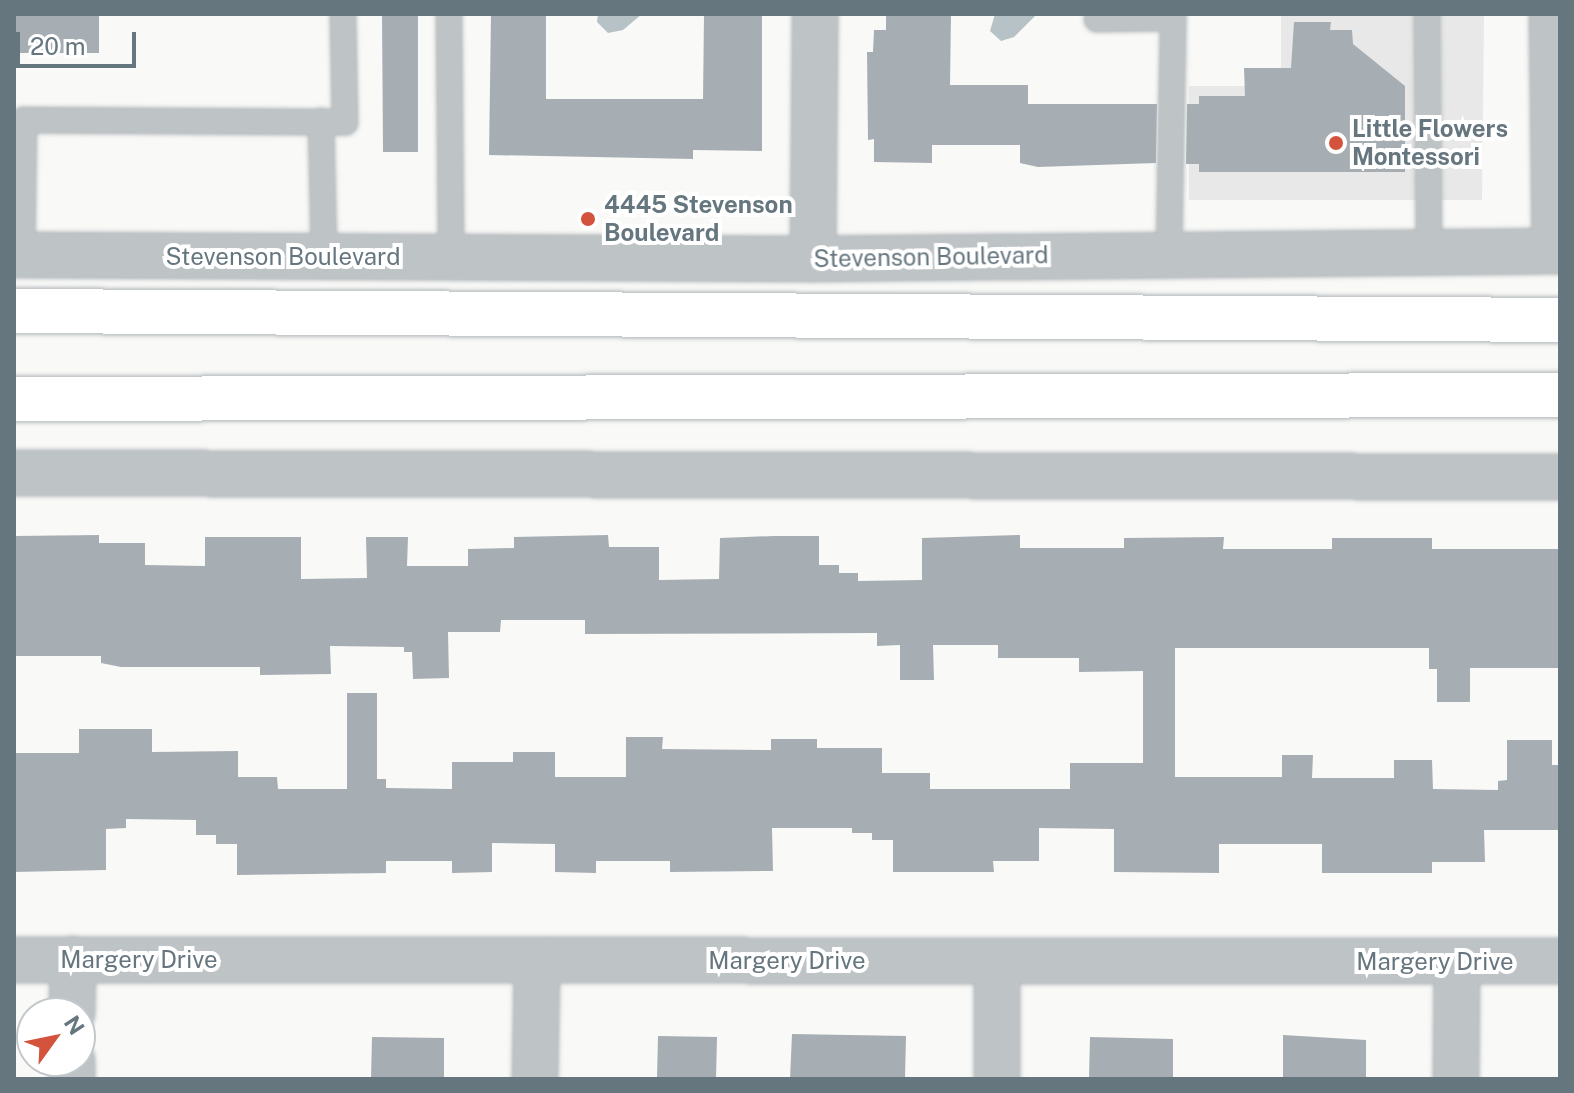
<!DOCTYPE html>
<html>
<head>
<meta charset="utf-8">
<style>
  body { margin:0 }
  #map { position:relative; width:1574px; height:1093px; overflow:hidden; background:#f9f9f7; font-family:"Public Sans",sans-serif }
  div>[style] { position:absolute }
  .built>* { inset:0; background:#e7e8e7 }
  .water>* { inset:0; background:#b6c2c5 }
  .building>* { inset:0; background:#a6aeb3 }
  .roads { filter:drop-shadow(0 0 2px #b2b8bb) drop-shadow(0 0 2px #b2b8bb) }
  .service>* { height:24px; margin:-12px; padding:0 12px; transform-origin:12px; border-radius:12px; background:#bec3c6 }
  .minor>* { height:44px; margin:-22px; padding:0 22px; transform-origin:22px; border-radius:22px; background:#bec3c6 }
  .primary>* { height:44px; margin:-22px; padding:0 22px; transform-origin:22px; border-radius:22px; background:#fff }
  .dots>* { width:22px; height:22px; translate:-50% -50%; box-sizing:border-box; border:4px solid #fff; border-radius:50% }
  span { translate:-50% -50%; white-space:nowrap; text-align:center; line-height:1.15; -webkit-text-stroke:8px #fff; paint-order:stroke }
  .poi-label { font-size:24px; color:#66767f; font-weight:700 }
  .left { translate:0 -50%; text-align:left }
  .street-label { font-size:24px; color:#66767f }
  .frame { position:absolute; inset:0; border:16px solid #66767f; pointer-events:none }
  .north { position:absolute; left:16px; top:997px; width:80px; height:80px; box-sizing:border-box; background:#fff; border:2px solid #c2c8cc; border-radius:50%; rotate:57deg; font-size:22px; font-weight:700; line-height:32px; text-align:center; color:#66767f }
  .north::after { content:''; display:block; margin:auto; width:28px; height:36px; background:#d3533d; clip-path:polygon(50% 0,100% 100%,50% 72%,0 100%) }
  .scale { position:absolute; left:16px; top:32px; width:120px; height:36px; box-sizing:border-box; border:4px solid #66767f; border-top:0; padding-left:10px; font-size:24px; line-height:28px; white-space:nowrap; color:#66767f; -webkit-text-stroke:6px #fff; paint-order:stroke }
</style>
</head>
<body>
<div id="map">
  <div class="built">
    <div style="clip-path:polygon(1281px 14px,1484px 14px,1482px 200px,1189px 200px,1189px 86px,1281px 86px)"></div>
  </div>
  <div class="water">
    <div style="clip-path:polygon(598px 14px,642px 14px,623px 30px,608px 33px,597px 22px)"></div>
    <div style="clip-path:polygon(995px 14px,1037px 14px,1014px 37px,1001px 41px,990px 31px)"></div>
  </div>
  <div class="building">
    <div style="clip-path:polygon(14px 14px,99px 14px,99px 53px,14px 53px)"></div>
    <div style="clip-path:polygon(382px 14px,418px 14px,418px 152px,383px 152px)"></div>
    <div style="clip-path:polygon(491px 14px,546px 14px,546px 99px,703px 99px,704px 14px,762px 14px,762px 151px,693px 150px,693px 159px,489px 155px)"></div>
    <div style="clip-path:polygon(886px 14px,951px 14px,950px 85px,1028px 85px,1028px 104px,1157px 104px,1156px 163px,1038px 167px,1020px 163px,1020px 145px,932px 145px,932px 163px,874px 162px,874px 139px,868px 140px,867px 52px,873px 52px,874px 30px,886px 30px)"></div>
    <div style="clip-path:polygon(1294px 22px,1331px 22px,1330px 30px,1352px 30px,1353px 44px,1405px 86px,1405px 172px,1199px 172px,1199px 164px,1186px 164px,1187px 104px,1199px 104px,1199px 96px,1245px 96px,1244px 68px,1291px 68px)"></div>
    <div style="clip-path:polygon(99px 535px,99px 543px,145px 543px,145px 565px,205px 566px,205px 537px,301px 537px,301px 579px,367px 578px,366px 537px,408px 537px,407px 566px,468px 566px,468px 549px,514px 548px,514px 537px,608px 535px,609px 547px,659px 547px,659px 580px,719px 579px,720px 538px,774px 536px,819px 536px,819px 565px,839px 565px,839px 573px,858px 573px,858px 581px,922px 580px,922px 538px,1020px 535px,1020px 548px,1124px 548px,1124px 538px,1224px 537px,1223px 549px,1332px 549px,1332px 538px,1432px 538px,1432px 549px,1560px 549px,1560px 668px,1470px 668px,1470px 702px,1437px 702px,1437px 669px,1429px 669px,1429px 648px,1175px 648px,1175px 777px,1282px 777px,1282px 755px,1313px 755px,1312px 778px,1394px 778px,1394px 760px,1432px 760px,1433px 789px,1498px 790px,1498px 781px,1507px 780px,1507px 740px,1552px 740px,1552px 765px,1560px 765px,1560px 830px,1484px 830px,1485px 862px,1432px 862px,1432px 873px,1322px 873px,1322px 844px,1219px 844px,1219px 873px,1114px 872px,1114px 829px,1039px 828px,1039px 861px,993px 861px,994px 872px,893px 872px,893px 840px,872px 840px,872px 833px,852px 833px,852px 828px,772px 828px,773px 871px,670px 872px,670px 861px,596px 861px,596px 873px,555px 872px,555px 844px,492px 843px,492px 872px,452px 873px,452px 861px,386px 861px,386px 873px,237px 875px,237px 844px,216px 844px,216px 835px,196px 835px,196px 820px,126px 819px,126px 828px,106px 829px,106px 870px,14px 872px,14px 753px,79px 753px,79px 729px,152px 729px,152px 752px,238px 751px,238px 777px,277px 777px,278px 789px,347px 789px,347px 693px,377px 693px,377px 779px,386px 779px,386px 788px,452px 789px,452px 762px,513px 762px,513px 752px,555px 752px,555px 777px,626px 777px,626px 737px,663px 737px,662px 749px,771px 750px,771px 739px,817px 739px,817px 748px,882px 748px,882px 773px,930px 773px,930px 789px,1070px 789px,1070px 763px,1143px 763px,1143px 671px,1079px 672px,1079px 658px,998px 658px,998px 645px,933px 645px,934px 680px,900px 680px,900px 645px,877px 646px,877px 633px,585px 634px,585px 620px,501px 620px,500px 632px,448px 632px,449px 678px,413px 679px,412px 652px,404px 652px,404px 647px,330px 646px,331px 674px,260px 675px,260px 667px,121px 667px,101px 663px,101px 656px,14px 656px,14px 536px)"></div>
    <div style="clip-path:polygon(792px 1034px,906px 1036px,905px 1079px,790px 1079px)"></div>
    <div style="clip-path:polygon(1283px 1035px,1366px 1040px,1366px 1079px,1283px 1079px)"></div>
    <div style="clip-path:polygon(658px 1036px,717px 1037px,716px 1079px,657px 1079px)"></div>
    <div style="clip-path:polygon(372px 1037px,444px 1038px,444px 1079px,371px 1079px)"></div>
    <div style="clip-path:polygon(1090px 1037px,1173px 1039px,1173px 1079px,1089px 1079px)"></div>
  </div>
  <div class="roads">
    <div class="service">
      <div style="left:449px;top:14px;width:244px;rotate:89.5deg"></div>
      <div style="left:1427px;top:14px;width:238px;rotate:89.5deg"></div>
      <div style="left:1097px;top:19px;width:76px;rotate:-0.8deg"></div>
      <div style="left:321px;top:121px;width:137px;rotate:88.7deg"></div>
      <div style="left:22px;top:255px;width:135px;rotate:-89.2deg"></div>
      <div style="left:24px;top:120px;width:321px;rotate:0.4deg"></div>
      <div style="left:345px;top:122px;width:108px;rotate:-91.1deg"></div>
      <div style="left:1169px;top:255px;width:241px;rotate:-89deg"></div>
    </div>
    <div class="minor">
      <div style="left:1552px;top:14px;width:236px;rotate:89.3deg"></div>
      <div style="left:14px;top:255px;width:799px;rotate:0.29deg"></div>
      <div style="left:813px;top:259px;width:747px;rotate:-0.61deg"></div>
      <div style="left:813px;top:259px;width:245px;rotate:-89.5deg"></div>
      <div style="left:14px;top:473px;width:1546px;rotate:0.15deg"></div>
      <div style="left:14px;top:960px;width:1546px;rotate:0.04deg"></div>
      <div style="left:72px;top:1013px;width:54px;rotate:-88.9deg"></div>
      <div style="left:72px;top:1079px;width:18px;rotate:-90deg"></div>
      <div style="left:535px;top:1079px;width:118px;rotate:-89deg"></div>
      <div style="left:997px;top:1079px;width:117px;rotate:-90deg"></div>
      <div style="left:1456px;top:1079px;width:116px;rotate:-89.5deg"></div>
    </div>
    <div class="primary">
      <div style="left:14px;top:311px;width:1546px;rotate:0.33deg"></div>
      <div style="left:14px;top:399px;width:1546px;rotate:-0.15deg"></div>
    </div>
  </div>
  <div class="dots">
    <div style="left:1336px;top:143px;background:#d3533d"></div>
    <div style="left:588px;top:219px;background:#d3533d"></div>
  </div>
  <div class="poi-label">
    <span class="left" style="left:1352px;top:143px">Little Flowers<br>Montessori</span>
    <span class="left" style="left:604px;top:219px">4445 Stevenson<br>Boulevard</span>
  </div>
  <div class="street-label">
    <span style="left:283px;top:257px">Stevenson Boulevard</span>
    <span style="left:931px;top:257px;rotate:-1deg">Stevenson Boulevard</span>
    <span style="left:139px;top:960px">Margery Drive</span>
    <span style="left:787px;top:961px">Margery Drive</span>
    <span style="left:1435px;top:962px">Margery Drive</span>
  </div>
  <div class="frame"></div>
  <div class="north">N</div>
  <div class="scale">20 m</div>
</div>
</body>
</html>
